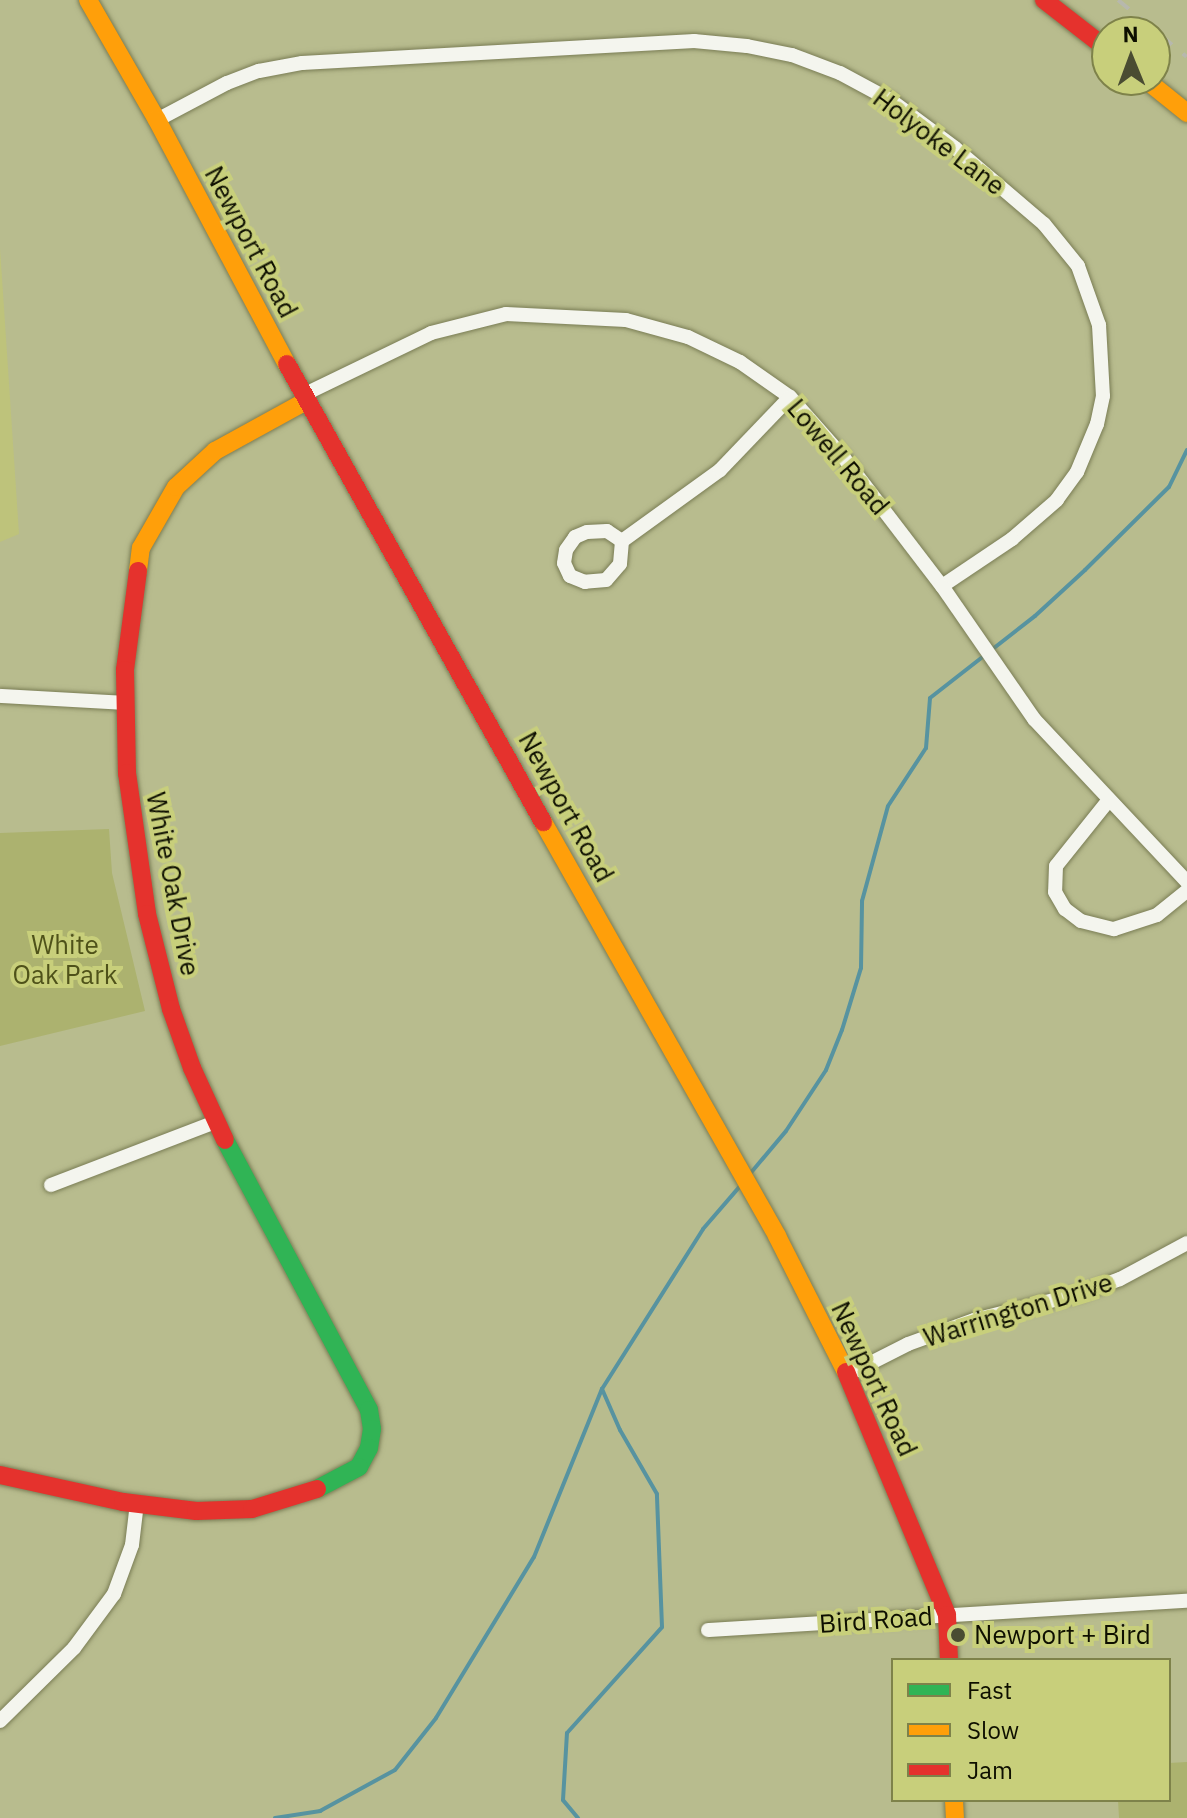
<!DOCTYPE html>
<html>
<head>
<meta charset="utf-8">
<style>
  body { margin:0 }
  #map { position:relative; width:1187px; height:1818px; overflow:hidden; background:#b8bc8e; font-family:"IBM Plex Sans",sans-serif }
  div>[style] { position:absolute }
  .built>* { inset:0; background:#bec37b }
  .green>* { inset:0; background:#acb26f }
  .stream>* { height:4px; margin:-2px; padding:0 2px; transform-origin:2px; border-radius:2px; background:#5793a0 }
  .roads { filter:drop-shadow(0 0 2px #7a7d55) drop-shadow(0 0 2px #7a7d55) }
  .street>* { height:14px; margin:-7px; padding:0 7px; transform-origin:7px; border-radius:7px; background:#f4f5ee }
  .fast>* { height:18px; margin:-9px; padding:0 9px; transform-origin:9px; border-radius:9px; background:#30b455 }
  .slow>* { height:18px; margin:-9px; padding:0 9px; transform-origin:9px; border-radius:9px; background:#ff9f0a }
  .jam>* { height:18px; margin:-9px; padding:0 9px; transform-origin:9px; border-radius:9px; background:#e5322d }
  .rail>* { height:4px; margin-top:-2px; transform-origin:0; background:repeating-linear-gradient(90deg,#b7b8ad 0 14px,transparent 0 28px) }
  .dots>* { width:22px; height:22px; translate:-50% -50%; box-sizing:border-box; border:4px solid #c8cf7b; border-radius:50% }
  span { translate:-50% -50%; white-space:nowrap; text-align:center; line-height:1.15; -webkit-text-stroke:8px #c8cf7b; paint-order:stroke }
  .street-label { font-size:26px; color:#0e0f00 }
  .park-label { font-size:26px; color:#4f521a }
  .poi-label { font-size:26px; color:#0e0f00 }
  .left { translate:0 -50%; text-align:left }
  .legend { position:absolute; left:891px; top:1658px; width:280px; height:144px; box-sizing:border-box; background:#c8cf7b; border:2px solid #7e824a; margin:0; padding:10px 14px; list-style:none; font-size:24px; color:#0e0f00 }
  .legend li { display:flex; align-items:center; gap:16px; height:40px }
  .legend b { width:40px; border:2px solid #7e824a }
  .north { position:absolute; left:1091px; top:16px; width:80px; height:80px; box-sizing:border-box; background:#c8cf7b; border:2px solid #7e824a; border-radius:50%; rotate:359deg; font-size:22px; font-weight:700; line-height:32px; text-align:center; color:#0e0f00 }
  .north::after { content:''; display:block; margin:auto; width:28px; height:36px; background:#4a4c32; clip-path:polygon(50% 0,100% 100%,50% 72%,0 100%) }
</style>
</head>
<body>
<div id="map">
  <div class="built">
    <div style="clip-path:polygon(0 248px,19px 534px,0 542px)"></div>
  </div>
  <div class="green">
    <div style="clip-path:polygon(109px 829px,112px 873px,145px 1011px,0 1046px,0 833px)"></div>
    <div style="clip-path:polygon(1187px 1762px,1187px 1818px,1119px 1818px,1118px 1800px,1169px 1800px,1169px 1763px)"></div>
  </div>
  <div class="stream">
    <div style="left:749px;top:1175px;width:57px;rotate:-49.9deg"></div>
    <div style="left:786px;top:1131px;width:73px;rotate:-56.7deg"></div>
    <div style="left:826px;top:1070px;width:43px;rotate:-68.2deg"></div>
    <div style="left:842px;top:1030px;width:65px;rotate:-73deg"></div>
    <div style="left:861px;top:968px;width:67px;rotate:-89.1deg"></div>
    <div style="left:862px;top:901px;width:98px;rotate:-74.7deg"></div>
    <div style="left:888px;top:806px;width:69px;rotate:-56.8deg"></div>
    <div style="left:926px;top:748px;width:50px;rotate:-85.4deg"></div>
    <div style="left:930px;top:698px;width:133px;rotate:-38deg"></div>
    <div style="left:1035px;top:616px;width:68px;rotate:-42.6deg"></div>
    <div style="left:1085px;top:570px;width:118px;rotate:-44.7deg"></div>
    <div style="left:1169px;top:487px;width:41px;rotate:-64.1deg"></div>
    <div style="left:275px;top:1818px;width:46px;rotate:-8.8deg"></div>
    <div style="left:320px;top:1811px;width:85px;rotate:-28.7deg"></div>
    <div style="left:395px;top:1770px;width:66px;rotate:-51.7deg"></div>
    <div style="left:436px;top:1718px;width:188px;rotate:-58.7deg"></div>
    <div style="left:534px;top:1557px;width:181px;rotate:-68deg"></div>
    <div style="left:602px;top:1389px;width:189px;rotate:-57.7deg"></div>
    <div style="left:703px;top:1229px;width:58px;rotate:-49.2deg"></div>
    <div style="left:578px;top:1818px;width:23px;rotate:-130deg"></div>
    <div style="left:563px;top:1800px;width:67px;rotate:-86.6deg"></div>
    <div style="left:567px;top:1733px;width:142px;rotate:-48.1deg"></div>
    <div style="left:662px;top:1627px;width:133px;rotate:-92.2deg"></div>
    <div style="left:657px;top:1494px;width:74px;rotate:-120deg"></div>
    <div style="left:620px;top:1430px;width:45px;rotate:-113.7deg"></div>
  </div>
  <div class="roads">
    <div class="street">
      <div style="left:157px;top:120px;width:79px;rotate:-27.9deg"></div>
      <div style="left:227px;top:83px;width:34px;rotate:-21deg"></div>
      <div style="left:259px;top:71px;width:44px;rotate:-10.5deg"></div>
      <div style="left:302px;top:63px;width:393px;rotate:-3.2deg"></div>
      <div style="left:694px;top:41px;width:53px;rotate:5.4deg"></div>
      <div style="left:747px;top:46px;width:46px;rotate:11.3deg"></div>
      <div style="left:792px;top:55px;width:51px;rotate:20.6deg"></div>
      <div style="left:840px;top:73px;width:59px;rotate:28.3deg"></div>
      <div style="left:892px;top:101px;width:79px;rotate:36.7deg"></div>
      <div style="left:955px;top:148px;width:117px;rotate:40.5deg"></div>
      <div style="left:1044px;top:224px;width:54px;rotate:51deg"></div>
      <div style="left:1078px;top:266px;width:63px;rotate:70.4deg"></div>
      <div style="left:1099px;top:325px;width:71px;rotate:86.8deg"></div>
      <div style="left:1103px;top:396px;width:29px;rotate:102deg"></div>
      <div style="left:1097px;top:424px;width:52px;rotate:112.6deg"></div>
      <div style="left:1077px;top:472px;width:34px;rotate:126deg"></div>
      <div style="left:1057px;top:500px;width:60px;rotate:139.1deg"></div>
      <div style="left:1012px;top:539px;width:84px;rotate:146.1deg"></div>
      <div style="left:303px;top:395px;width:142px;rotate:-25.8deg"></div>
      <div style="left:431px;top:333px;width:77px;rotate:-14.2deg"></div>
      <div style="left:506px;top:314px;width:120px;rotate:2.9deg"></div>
      <div style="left:626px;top:320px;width:64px;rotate:15.3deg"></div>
      <div style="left:688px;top:337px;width:58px;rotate:25.7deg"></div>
      <div style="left:740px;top:362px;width:61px;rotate:35deg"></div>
      <div style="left:790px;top:397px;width:81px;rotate:48.5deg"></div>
      <div style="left:844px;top:458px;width:161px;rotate:52.6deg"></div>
      <div style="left:942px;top:586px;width:162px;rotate:55.3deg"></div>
      <div style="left:1034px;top:719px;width:224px;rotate:46.8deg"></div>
      <div style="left:622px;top:541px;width:23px;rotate:95deg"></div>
      <div style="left:620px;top:564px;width:21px;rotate:131deg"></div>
      <div style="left:606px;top:580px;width:21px;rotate:175deg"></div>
      <div style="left:585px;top:582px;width:16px;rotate:-158deg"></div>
      <div style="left:570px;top:576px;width:14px;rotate:-115deg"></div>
      <div style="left:564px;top:563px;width:13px;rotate:-81deg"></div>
      <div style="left:566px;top:550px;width:16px;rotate:-55deg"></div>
      <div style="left:575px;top:537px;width:13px;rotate:-23deg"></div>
      <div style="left:587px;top:532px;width:20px;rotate:-3deg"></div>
      <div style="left:607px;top:531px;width:18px;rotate:34deg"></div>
      <div style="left:622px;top:541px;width:121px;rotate:-35.9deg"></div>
      <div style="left:720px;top:470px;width:101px;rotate:-46.2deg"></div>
      <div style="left:0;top:696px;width:124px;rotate:3.2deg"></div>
      <div style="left:1108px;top:801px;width:83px;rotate:128.7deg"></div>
      <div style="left:1056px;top:866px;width:26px;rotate:92deg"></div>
      <div style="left:1055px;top:892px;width:20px;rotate:60deg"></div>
      <div style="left:1065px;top:909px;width:20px;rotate:37deg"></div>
      <div style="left:1081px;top:921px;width:34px;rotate:14deg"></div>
      <div style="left:1114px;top:929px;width:45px;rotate:-18deg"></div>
      <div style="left:1157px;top:915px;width:38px;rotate:-39deg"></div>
      <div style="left:51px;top:1185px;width:176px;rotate:-21deg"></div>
      <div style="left:847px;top:1375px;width:68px;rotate:-26.9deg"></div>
      <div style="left:908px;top:1344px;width:70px;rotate:-20deg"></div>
      <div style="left:974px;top:1320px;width:111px;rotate:-14deg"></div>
      <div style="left:1082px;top:1293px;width:40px;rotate:-20.2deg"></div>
      <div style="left:1120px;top:1279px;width:76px;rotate:-28.2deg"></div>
      <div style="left:708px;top:1630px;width:480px;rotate:-3.5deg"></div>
      <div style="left:0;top:1721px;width:104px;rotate:-44.6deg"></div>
      <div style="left:74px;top:1648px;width:67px;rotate:-53.5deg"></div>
      <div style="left:114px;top:1594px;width:52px;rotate:-69.8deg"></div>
      <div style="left:132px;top:1545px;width:42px;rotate:-83.2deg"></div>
    </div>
    <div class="fast">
      <div style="left:225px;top:1140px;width:306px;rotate:61.9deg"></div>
      <div style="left:369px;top:1410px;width:19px;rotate:81deg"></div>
      <div style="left:372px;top:1429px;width:19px;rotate:99deg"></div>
      <div style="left:369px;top:1448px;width:21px;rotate:118deg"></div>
      <div style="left:359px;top:1467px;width:47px;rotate:152.4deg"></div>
    </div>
    <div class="slow">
      <div style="left:88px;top:0;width:138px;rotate:60.1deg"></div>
      <div style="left:157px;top:120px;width:276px;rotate:62deg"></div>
      <div style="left:1146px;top:80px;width:53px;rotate:38.8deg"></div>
      <div style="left:138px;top:571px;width:23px;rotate:-83deg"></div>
      <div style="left:141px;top:548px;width:70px;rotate:-60.2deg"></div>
      <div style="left:176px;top:487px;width:53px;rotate:-42.7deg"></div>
      <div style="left:215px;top:451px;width:104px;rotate:-28.8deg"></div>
      <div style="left:543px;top:822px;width:476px;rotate:60.5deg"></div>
      <div style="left:777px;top:1236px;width:153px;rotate:63.1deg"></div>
      <div style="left:954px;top:1800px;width:18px;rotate:87deg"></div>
    </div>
    <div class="jam">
      <div style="left:1044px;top:0;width:80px;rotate:37.9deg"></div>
      <div style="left:287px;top:364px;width:525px;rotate:60.8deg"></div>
      <div style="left:138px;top:571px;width:100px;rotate:97.5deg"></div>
      <div style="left:125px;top:670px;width:103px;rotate:88.9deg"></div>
      <div style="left:127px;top:773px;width:142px;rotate:81.9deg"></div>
      <div style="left:147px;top:914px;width:98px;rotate:75.8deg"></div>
      <div style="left:171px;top:1009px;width:63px;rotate:70.4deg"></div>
      <div style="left:192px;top:1068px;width:79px;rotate:65.4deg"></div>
      <div style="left:846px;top:1372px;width:263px;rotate:67.4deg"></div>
      <div style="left:947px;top:1615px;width:45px;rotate:87.5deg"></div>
      <div style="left:0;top:1475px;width:126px;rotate:12.4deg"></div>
      <div style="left:123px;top:1502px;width:74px;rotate:7deg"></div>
      <div style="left:196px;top:1511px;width:56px;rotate:-2deg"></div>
      <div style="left:252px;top:1509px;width:68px;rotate:-17.1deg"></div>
    </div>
  </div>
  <div class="rail">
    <div style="left:1118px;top:0;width:89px;rotate:39.6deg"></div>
  </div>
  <div class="dots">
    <div style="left:958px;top:1635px;background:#4a4c32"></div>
  </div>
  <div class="street-label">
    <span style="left:939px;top:142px;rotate:37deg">Holyoke Lane</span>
    <span style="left:251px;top:242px;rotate:62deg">Newport Road</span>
    <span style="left:838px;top:457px;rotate:50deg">Lowell Road</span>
    <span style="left:566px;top:807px;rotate:61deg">Newport Road</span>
    <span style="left:173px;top:884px;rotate:79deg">White Oak Drive</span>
    <span style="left:1018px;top:1310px;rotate:-17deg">Warrington Drive</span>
    <span style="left:874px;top:1379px;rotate:65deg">Newport Road</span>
    <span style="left:876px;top:1620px;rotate:-4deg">Bird Road</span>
  </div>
  <div class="park-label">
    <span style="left:65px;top:960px">White<br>Oak Park</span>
  </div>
  <div class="poi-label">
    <span class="left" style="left:974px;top:1635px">Newport + Bird</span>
  </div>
  <ul class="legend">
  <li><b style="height:10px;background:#30b455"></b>Fast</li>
  <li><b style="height:10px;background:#ff9f0a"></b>Slow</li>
  <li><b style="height:10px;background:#e5322d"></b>Jam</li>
  </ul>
  <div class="north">N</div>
</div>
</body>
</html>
